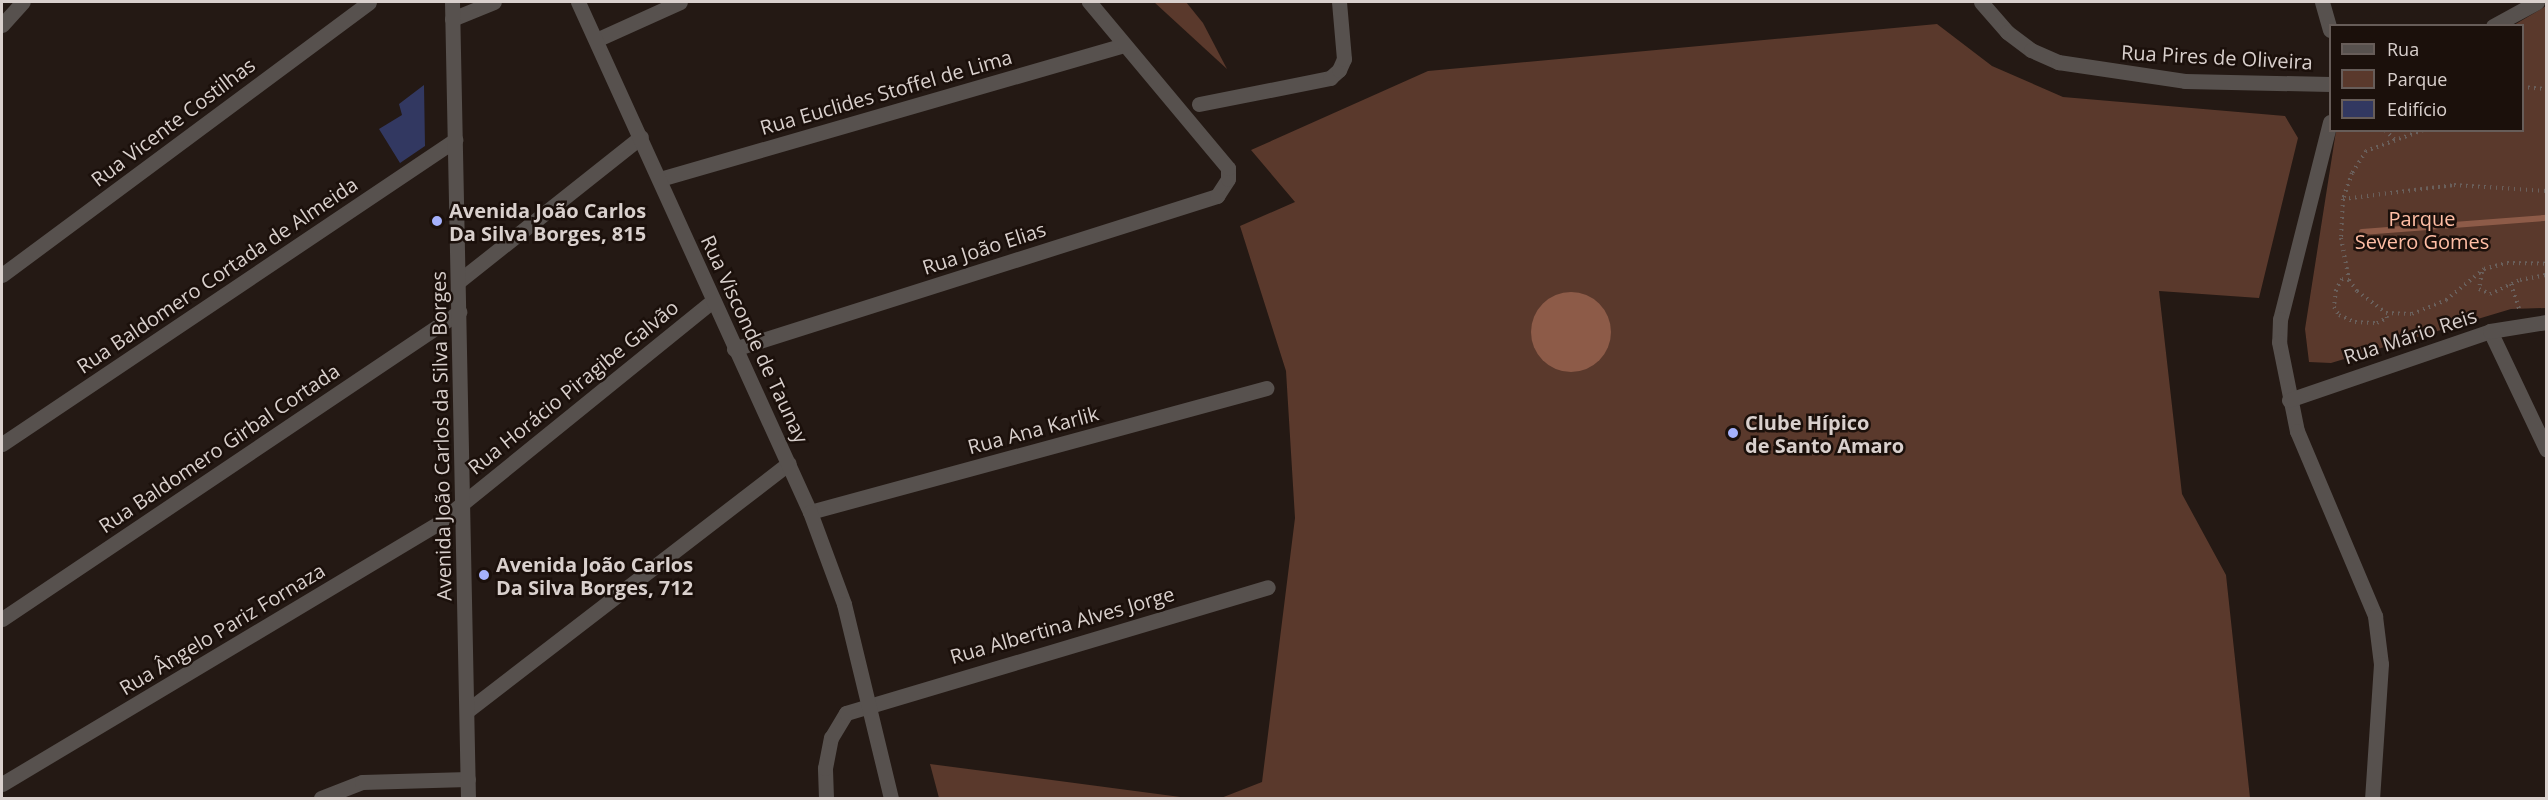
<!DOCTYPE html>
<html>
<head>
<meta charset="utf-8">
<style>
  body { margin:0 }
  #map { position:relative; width:2548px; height:800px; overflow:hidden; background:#241914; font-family:"Open Sans",sans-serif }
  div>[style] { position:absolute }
  .green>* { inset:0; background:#5a392c }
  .water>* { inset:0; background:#8d5b48 }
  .round { border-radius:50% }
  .stream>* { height:6px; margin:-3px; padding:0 3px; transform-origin:3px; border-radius:3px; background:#8d5b48 }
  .building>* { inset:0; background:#323861 }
  .path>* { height:4px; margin-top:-2px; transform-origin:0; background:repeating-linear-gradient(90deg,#6a605c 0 1.5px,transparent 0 6px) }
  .minor>* { height:15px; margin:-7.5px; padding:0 7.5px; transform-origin:7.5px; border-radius:7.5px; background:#57514e }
  .tertiary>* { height:15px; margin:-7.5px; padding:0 7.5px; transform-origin:7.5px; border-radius:7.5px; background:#57514e }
  .dots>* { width:16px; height:16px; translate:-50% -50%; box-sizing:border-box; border:3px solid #1b100b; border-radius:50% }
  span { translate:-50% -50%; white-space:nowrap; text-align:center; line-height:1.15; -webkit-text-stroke:5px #1b100b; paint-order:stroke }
  .street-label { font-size:20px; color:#d9d0cd }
  .poi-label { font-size:20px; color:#d9d0cd; font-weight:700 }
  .left { translate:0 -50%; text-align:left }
  .park-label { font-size:20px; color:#ffbea5 }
  .frame { position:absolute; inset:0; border:3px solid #d9d0cd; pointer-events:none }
  .legend { position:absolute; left:2329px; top:24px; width:195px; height:108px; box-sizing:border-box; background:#1b100b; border:2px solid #675d59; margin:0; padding:8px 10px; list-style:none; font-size:18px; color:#d9d0cd }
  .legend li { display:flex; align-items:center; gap:12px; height:30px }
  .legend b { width:30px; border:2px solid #675d59 }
</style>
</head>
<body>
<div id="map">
  <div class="green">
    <div style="clip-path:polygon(1154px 2px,1186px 2px,1203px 23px,1227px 69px)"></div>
    <div style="clip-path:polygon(2546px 6px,2546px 308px,2511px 309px,2331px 363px,2309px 362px,2305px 329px,2336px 131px,2522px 130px,2522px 26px,2514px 25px)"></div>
    <div style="clip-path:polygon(1937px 24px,1992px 66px,2063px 97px,2285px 116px,2298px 138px,2259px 298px,2159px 291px,2182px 494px,2226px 575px,2250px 798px,1221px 798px,1262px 782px,1295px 518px,1286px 371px,1240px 226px,1295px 202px,1251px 150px,1428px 71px)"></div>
    <div style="clip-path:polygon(930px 764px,1188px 798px,939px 798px)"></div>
  </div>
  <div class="water">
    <div class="round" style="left:1531px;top:292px;width:80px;height:80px"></div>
  </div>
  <div class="stream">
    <div style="left:2362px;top:232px;width:185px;rotate:-4.4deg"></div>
  </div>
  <div class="building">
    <div style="clip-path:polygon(424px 85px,425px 146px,400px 163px,379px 129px,402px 115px,399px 104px)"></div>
  </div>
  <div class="path">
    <div style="left:2522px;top:87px;width:24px;rotate:5deg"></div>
    <div style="left:2385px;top:130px;width:13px;rotate:45deg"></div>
    <div style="left:2423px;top:130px;width:61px;rotate:159.8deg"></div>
    <div style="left:2366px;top:151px;width:26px;rotate:122deg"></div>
    <div style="left:2352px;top:173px;width:28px;rotate:109deg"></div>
    <div style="left:2343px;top:199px;width:39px;rotate:93deg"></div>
    <div style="left:2341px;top:238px;width:43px;rotate:79.2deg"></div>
    <div style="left:2349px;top:280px;width:14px;rotate:54deg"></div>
    <div style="left:2357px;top:291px;width:36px;rotate:37deg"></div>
    <div style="left:2386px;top:313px;width:26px;rotate:2deg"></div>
    <div style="left:2412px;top:314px;width:37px;rotate:-22deg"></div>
    <div style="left:2446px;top:300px;width:49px;rotate:-39.2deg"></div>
    <div style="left:2484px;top:269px;width:24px;rotate:-15deg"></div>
    <div style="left:2507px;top:263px;width:39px;rotate:1deg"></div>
    <div style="left:2343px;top:199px;width:112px;rotate:-7.2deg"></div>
    <div style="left:2454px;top:185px;width:92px;rotate:3.7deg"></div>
    <div style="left:2482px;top:272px;width:17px;rotate:100deg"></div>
    <div style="left:2479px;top:289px;width:12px;rotate:24deg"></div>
    <div style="left:2490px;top:294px;width:33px;rotate:-25deg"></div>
    <div style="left:2520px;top:280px;width:26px;rotate:-11deg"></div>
    <div style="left:2349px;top:280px;width:7px;rotate:-172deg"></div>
    <div style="left:2342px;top:279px;width:13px;rotate:119deg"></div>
    <div style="left:2336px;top:290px;width:17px;rotate:97deg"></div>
    <div style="left:2334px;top:307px;width:9px;rotate:58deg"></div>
    <div style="left:2339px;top:315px;width:17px;rotate:24deg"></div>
    <div style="left:2355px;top:322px;width:22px;rotate:3deg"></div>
    <div style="left:2377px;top:323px;width:11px;rotate:-27deg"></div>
    <div style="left:2387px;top:318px;width:5px;rotate:-101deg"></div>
    <div style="left:2511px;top:284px;width:26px;rotate:72deg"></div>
  </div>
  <div class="minor">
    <div style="left:1981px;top:2px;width:40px;rotate:49deg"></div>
    <div style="left:2007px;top:32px;width:30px;rotate:37deg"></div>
    <div style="left:2031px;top:50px;width:30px;rotate:24deg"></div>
    <div style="left:2058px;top:62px;width:128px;rotate:8.5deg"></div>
    <div style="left:2185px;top:81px;width:145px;rotate:1.2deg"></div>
    <div style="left:2322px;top:2px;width:29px;rotate:74deg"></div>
    <div style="left:452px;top:19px;width:45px;rotate:-22deg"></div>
    <div style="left:2px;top:25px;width:31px;rotate:-48deg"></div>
    <div style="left:2493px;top:26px;width:50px;rotate:-28.6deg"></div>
    <div style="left:596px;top:40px;width:92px;rotate:-24.3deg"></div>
    <div style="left:1199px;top:104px;width:134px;rotate:-11.2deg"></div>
    <div style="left:1330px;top:78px;width:12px;rotate:-42deg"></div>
    <div style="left:1339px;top:70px;width:12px;rotate:-66deg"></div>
    <div style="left:1344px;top:59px;width:57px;rotate:-95deg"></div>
    <div style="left:2330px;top:122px;width:203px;rotate:104.2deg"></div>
    <div style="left:2280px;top:319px;width:23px;rotate:92deg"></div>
    <div style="left:2279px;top:342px;width:91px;rotate:78.6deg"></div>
    <div style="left:2297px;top:431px;width:201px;rotate:67.1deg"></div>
    <div style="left:2375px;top:616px;width:48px;rotate:82.9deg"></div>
    <div style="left:2381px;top:664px;width:134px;rotate:93.8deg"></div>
    <div style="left:660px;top:179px;width:483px;rotate:-16.1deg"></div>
    <div style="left:2px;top:275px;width:457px;rotate:-36.6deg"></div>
    <div style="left:459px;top:281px;width:232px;rotate:-38.4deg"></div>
    <div style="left:2490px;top:331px;width:131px;rotate:64.6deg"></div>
    <div style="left:734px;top:349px;width:507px;rotate:-17.58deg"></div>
    <div style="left:1217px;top:196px;width:20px;rotate:-57deg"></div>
    <div style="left:1228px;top:179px;width:11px;rotate:-90deg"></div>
    <div style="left:1228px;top:168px;width:217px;rotate:-129.9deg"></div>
    <div style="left:2289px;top:400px;width:213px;rotate:-18.9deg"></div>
    <div style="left:2490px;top:331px;width:57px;rotate:-9.1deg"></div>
    <div style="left:2px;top:444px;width:546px;rotate:-33.86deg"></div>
    <div style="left:810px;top:512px;width:473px;rotate:-15.2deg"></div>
    <div style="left:2px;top:619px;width:551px;rotate:-33.89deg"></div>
    <div style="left:467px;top:711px;width:406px;rotate:-37.6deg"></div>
    <div style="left:2px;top:784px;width:507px;rotate:-30.87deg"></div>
    <div style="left:437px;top:524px;width:354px;rotate:-39deg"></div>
    <div style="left:321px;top:798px;width:44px;rotate:-21.3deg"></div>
    <div style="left:362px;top:782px;width:106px;rotate:-1.6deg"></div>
    <div style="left:826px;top:798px;width:30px;rotate:-92deg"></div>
    <div style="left:825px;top:768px;width:31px;rotate:-79deg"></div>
    <div style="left:831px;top:738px;width:29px;rotate:-59deg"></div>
    <div style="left:846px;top:713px;width:440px;rotate:-16.6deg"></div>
  </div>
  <div class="tertiary">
    <div style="left:452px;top:2px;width:796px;rotate:88.85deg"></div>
    <div style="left:578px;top:2px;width:560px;rotate:65.54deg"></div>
    <div style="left:810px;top:512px;width:98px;rotate:69.7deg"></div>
    <div style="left:844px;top:604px;width:200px;rotate:76.4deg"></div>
  </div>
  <div class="dots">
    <div style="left:437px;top:221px;background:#a5b1fc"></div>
    <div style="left:1733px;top:433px;background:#a5b1fc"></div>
    <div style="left:484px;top:575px;background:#a5b1fc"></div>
  </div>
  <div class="street-label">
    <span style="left:2217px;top:57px;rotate:3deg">Rua Pires de Oliveira</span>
    <span style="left:886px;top:92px;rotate:-16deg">Rua Euclides Stoffel de Lima</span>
    <span style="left:173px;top:122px;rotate:-37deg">Rua Vicente Costilhas</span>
    <span style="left:984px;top:248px;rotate:-18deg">Rua João Elias</span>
    <span style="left:217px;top:275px;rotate:-34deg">Rua Baldomero Cortada de Almeida</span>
    <span style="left:2410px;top:336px;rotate:-18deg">Rua Mário Reis</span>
    <span style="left:755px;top:339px;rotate:65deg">Rua Visconde de Taunay</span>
    <span style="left:573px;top:387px;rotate:-39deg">Rua Horácio Piragibe Galvão</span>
    <span style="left:1033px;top:430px;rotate:-15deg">Rua Ana Karlik</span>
    <span style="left:441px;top:436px;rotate:-91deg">Avenida João Carlos da Silva Borges</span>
    <span style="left:219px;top:448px;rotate:-34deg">Rua Baldomero Girbal Cortada</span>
    <span style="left:1062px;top:625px;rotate:-16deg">Rua Albertina Alves Jorge</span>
    <span style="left:222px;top:629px;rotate:-31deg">Rua Ângelo Pariz Fornaza</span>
  </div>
  <div class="poi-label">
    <span class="left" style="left:449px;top:222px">Avenida João Carlos<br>Da Silva Borges, 815</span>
    <span class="left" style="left:1745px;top:434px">Clube Hípico<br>de Santo Amaro</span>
    <span class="left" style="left:496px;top:576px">Avenida João Carlos<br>Da Silva Borges, 712</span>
  </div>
  <div class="park-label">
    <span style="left:2422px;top:230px">Parque<br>Severo Gomes</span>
  </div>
  <div class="frame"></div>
  <ul class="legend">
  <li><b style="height:8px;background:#57514e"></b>Rua</li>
  <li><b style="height:16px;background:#5a392c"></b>Parque</li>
  <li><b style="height:16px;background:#323861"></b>Edifício</li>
  </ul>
</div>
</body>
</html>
